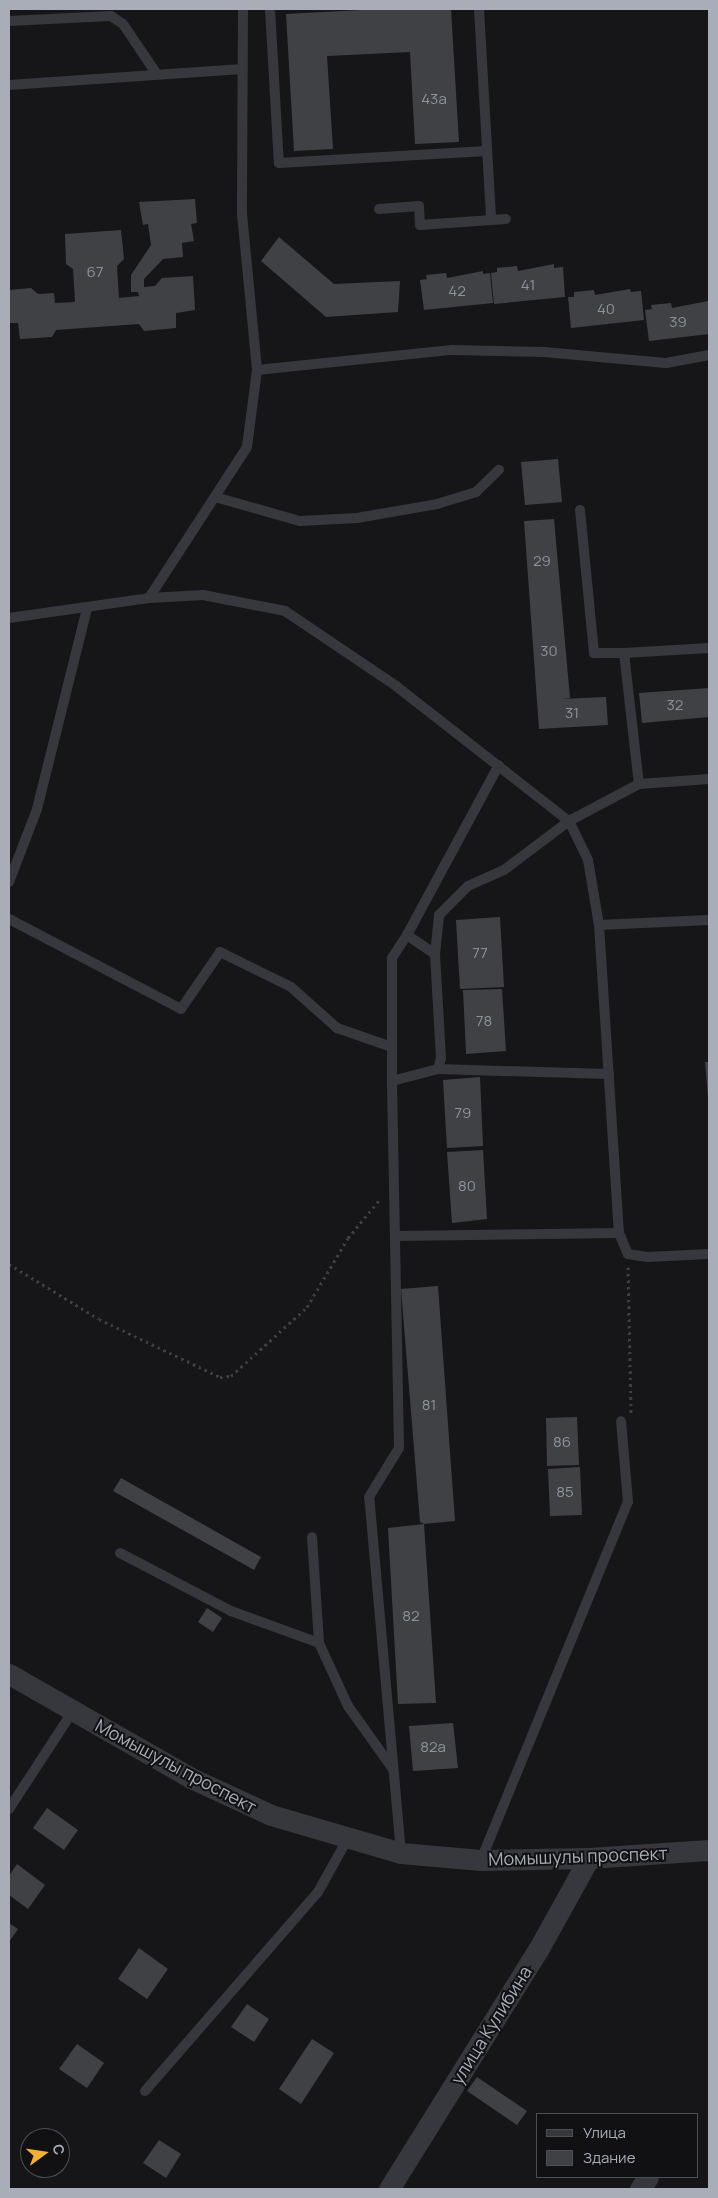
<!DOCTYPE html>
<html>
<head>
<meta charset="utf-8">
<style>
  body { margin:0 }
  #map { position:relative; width:718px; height:2198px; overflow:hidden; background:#161618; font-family:Manrope,sans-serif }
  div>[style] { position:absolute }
  .building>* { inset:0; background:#404145 }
  .path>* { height:3px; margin-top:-1.5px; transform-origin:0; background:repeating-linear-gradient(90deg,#3d3f44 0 2.5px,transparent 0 6.5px) }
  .service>* { height:10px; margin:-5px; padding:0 5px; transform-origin:5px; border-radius:5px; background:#37383d }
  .minor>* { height:21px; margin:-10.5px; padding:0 10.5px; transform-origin:10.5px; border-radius:10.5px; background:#37383d }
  span { translate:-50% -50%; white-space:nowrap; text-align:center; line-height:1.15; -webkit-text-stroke:4px #111113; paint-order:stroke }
  .number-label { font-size:15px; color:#8e929b }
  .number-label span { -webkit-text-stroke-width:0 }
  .street-label { font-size:18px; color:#a8adb8 }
  .frame { position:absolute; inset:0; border:10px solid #a8adb8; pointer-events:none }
  .legend { position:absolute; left:536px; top:2113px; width:162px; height:65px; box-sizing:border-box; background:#111113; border:1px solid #4d4f55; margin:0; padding:6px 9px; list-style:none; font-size:15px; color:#a8adb8 }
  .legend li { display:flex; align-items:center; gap:10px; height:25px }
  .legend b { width:25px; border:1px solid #4d4f55 }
  .north { position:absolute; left:20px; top:2128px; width:50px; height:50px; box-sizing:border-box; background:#111113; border:1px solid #4d4f55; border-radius:50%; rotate:76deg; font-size:14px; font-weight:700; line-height:20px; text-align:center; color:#a8adb8 }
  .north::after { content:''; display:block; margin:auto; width:18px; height:22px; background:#f2b134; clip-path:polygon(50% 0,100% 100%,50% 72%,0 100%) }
</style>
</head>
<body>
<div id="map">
  <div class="building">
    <div style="clip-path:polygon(380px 9px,451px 9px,459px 142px,415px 144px,410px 52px,327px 56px,333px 149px,294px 151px,286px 14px)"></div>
    <div style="clip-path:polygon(195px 199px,197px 223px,191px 224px,194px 241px,182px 243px,183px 257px,163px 259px,144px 279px,144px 287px,155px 286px,162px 278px,193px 276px,195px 310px,176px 313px,176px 328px,144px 331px,139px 324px,56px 330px,52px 337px,20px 339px,18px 323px,9px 323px,9px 290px,31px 288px,38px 294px,54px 293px,55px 303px,75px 302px,73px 269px,66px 264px,65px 234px,121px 230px,124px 259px,117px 266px,119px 298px,139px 296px,138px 292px,131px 292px,131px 275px,151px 245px,148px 224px,143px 225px,139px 202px)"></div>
    <div style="clip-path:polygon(279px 237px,334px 284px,400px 281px,398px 312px,326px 317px,261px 261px)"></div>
    <div style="clip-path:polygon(554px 264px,554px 268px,563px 267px,565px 297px,494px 304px,491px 273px,497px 272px,497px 268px,517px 266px,518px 271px)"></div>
    <div style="clip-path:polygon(483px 271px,483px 274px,490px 273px,493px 303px,424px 310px,420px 280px,427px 279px,426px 275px,446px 273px,447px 278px)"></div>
    <div style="clip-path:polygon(630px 289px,631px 292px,641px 291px,644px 320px,571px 328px,568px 297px,574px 297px,574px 292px,594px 290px,595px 295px)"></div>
    <div style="clip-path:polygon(708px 301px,709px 334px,649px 341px,645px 310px,652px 309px,651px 305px,671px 303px,672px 308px)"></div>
    <div style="clip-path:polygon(558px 459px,562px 502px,525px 505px,521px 462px)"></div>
    <div style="clip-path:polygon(554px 519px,570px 698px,561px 699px,606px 697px,608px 725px,539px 729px,524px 521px)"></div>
    <div style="clip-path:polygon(709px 688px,709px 717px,642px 723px,639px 693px)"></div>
    <div style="clip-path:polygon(500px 917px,504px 987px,460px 989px,456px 920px)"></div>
    <div style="clip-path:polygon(502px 989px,506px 1051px,466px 1054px,463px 990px)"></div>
    <div style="clip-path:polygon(705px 1062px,709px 1062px,709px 1098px,708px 1098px)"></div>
    <div style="clip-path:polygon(480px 1077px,483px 1146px,447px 1148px,443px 1080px)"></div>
    <div style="clip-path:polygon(483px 1150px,487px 1219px,452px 1223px,447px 1152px)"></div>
    <div style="clip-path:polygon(438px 1286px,455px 1521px,424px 1524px,420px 1522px,401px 1289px)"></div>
    <div style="clip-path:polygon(577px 1417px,579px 1465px,547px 1466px,546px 1418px)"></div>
    <div style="clip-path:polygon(580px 1467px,582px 1515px,550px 1516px,548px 1469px)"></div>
    <div style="clip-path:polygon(121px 1478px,261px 1557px,254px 1570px,113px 1491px)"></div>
    <div style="clip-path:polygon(424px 1524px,436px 1703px,398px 1704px,388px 1528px)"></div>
    <div style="clip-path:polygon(207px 1608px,222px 1618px,213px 1632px,198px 1622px)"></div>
    <div style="clip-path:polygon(453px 1723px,458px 1768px,413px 1771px,409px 1726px)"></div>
    <div style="clip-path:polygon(47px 1808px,78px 1830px,64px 1850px,33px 1828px)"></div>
    <div style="clip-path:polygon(17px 1864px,45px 1885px,28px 1909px,9px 1895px,9px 1876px)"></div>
    <div style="clip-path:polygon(9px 1923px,18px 1929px,9px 1942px)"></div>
    <div style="clip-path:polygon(139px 1948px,168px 1969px,147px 1999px,118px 1979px)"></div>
    <div style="clip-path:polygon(247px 2004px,269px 2019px,254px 2042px,231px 2027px)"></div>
    <div style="clip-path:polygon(312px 2039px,334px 2053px,301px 2104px,279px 2089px)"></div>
    <div style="clip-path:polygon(77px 2044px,104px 2063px,87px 2088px,59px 2069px)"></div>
    <div style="clip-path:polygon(477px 2077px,527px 2111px,517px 2125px,467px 2091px)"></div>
    <div style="clip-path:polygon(159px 2140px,181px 2154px,166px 2178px,143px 2163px)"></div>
  </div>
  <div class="path">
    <div style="left:9px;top:1264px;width:105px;rotate:31.4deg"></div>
    <div style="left:99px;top:1319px;width:134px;rotate:25.6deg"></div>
    <div style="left:220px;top:1377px;width:11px;rotate:-5deg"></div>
    <div style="left:231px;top:1376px;width:103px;rotate:-42.2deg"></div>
    <div style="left:307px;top:1307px;width:80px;rotate:-59.3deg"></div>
    <div style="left:348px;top:1238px;width:50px;rotate:-50.6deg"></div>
    <div style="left:628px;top:1267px;width:146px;rotate:88.8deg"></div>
  </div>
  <div class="service">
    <div style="left:243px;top:9px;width:205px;rotate:90.3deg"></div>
    <div style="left:242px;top:214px;width:157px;rotate:84.5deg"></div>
    <div style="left:270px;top:9px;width:154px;rotate:86.7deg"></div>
    <div style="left:279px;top:163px;width:208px;rotate:-3.3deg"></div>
    <div style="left:479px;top:9px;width:211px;rotate:86.7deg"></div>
    <div style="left:9px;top:21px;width:102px;rotate:-2.8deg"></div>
    <div style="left:111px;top:16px;width:14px;rotate:34deg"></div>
    <div style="left:123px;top:24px;width:59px;rotate:56deg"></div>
    <div style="left:9px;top:85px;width:234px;rotate:-3.9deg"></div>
    <div style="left:379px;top:209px;width:40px;rotate:-4.3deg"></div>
    <div style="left:419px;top:206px;width:19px;rotate:87deg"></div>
    <div style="left:420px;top:225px;width:86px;rotate:-4deg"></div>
    <div style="left:215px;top:497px;width:88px;rotate:15.8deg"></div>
    <div style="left:300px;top:521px;width:57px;rotate:-3deg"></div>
    <div style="left:357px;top:518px;width:81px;rotate:-9.9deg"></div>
    <div style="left:437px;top:504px;width:41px;rotate:-17.1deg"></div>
    <div style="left:476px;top:492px;width:32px;rotate:-44deg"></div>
    <div style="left:580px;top:510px;width:144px;rotate:84.4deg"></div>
    <div style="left:594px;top:653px;width:30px"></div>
    <div style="left:149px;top:598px;width:180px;rotate:-57deg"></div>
    <div style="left:247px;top:447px;width:78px;rotate:-82.6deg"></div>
    <div style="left:257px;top:370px;width:196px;rotate:-5.9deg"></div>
    <div style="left:452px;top:350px;width:92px;rotate:1.2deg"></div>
    <div style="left:544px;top:352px;width:122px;rotate:5.2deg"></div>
    <div style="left:666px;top:363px;width:44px;rotate:-10.5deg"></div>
    <div style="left:9px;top:618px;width:141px;rotate:-8.1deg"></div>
    <div style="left:149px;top:598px;width:54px;rotate:-3.2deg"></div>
    <div style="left:203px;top:595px;width:84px;rotate:11deg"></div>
    <div style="left:285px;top:611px;width:134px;rotate:34deg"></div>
    <div style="left:396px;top:686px;width:219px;rotate:38deg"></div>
    <div style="left:569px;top:821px;width:43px;rotate:64deg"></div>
    <div style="left:588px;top:860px;width:66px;rotate:80.4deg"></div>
    <div style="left:599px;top:925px;width:309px;rotate:86.3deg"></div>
    <div style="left:619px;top:1233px;width:23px;rotate:67deg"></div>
    <div style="left:628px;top:1254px;width:19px;rotate:9deg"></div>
    <div style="left:647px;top:1257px;width:62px;rotate:-2.8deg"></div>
    <div style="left:709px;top:648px;width:85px;rotate:176.6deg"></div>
    <div style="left:624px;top:653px;width:132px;rotate:83.5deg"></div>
    <div style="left:639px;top:784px;width:70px;rotate:-4.1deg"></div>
    <div style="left:9px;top:882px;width:78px;rotate:-69deg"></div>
    <div style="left:37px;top:809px;width:207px;rotate:-76deg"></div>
    <div style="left:9px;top:919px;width:194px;rotate:27.6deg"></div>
    <div style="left:181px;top:1009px;width:69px;rotate:-55.6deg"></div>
    <div style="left:220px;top:952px;width:79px;rotate:26.2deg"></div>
    <div style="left:291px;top:987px;width:62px;rotate:41.7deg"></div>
    <div style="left:337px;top:1028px;width:58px;rotate:19.1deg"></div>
    <div style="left:599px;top:925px;width:110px;rotate:-2.6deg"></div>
    <div style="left:435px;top:954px;width:39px;rotate:-84deg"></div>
    <div style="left:439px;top:915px;width:41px;rotate:-45deg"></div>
    <div style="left:468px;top:886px;width:39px;rotate:-24deg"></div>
    <div style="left:504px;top:870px;width:81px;rotate:-37deg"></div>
    <div style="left:569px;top:821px;width:79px;rotate:-27.9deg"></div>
    <div style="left:438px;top:1069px;width:171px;rotate:1.7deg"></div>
    <div style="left:392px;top:1081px;width:123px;rotate:-90deg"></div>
    <div style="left:392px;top:958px;width:27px;rotate:-57deg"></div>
    <div style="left:396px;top:1236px;width:223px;rotate:-0.8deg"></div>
    <div style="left:312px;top:1537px;width:106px;rotate:86.2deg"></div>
    <div style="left:120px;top:1553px;width:125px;rotate:27.6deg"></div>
    <div style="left:231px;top:1611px;width:94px;rotate:20deg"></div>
    <div style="left:319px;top:1643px;width:69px;rotate:65.3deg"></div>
    <div style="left:348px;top:1706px;width:77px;rotate:54.5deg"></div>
    <div style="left:9px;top:1809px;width:117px;rotate:-56.9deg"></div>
    <div style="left:401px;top:1853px;width:357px;rotate:-95.1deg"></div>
    <div style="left:369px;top:1497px;width:57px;rotate:-58.5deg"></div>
    <div style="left:399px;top:1448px;width:367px;rotate:-91.1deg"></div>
    <div style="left:392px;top:1081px;width:48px;rotate:-14.6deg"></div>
    <div style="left:438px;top:1069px;width:11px;rotate:-75deg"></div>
    <div style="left:441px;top:1058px;width:104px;rotate:-93.3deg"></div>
    <div style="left:435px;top:954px;width:34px;rotate:-146deg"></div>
    <div style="left:407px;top:935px;width:193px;rotate:-61.6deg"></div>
    <div style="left:481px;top:1860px;width:387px;rotate:-67.7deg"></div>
    <div style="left:628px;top:1502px;width:81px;rotate:-94.9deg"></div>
    <div style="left:145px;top:2091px;width:264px;rotate:-49deg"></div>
    <div style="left:318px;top:1892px;width:62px;rotate:-60.9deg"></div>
  </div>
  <div class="minor">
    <div style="left:9px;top:1674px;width:210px;rotate:29.7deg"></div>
    <div style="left:191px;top:1778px;width:88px;rotate:24.8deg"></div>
    <div style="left:271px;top:1815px;width:135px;rotate:16.3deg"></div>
    <div style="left:401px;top:1853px;width:80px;rotate:5deg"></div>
    <div style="left:481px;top:1860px;width:108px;rotate:-1.1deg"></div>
    <div style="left:589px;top:1858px;width:120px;rotate:-3.8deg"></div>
    <div style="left:389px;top:2189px;width:282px;rotate:-58.1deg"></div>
    <div style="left:538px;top:1950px;width:105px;rotate:-61deg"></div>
    <div style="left:640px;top:2189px;width:14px;rotate:-56deg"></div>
  </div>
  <div class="number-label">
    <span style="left:434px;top:99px">43а</span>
    <span style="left:95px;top:272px">67</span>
    <span style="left:528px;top:285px">41</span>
    <span style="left:457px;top:291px">42</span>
    <span style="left:606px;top:309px">40</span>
    <span style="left:678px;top:322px">39</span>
    <span style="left:542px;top:561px">29</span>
    <span style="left:549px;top:651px">30</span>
    <span style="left:675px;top:705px">32</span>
    <span style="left:572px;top:713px">31</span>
    <span style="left:480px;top:953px">77</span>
    <span style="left:484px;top:1021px">78</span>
    <span style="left:463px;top:1113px">79</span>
    <span style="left:467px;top:1186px">80</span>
    <span style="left:429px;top:1405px">81</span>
    <span style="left:562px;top:1442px">86</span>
    <span style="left:565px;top:1492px">85</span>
    <span style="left:411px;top:1616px">82</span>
    <span style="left:433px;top:1747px">82а</span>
  </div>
  <div class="street-label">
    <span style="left:176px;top:1766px;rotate:28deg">Момышулы проспект</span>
    <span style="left:578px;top:1856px;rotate:-2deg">Момышулы проспект</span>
    <span style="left:491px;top:2025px;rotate:-58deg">улица Кулибина</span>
  </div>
  <div class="frame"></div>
  <ul class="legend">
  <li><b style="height:6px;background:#37383d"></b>Улица</li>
  <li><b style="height:14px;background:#404145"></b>Здание</li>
  </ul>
  <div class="north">С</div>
</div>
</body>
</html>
